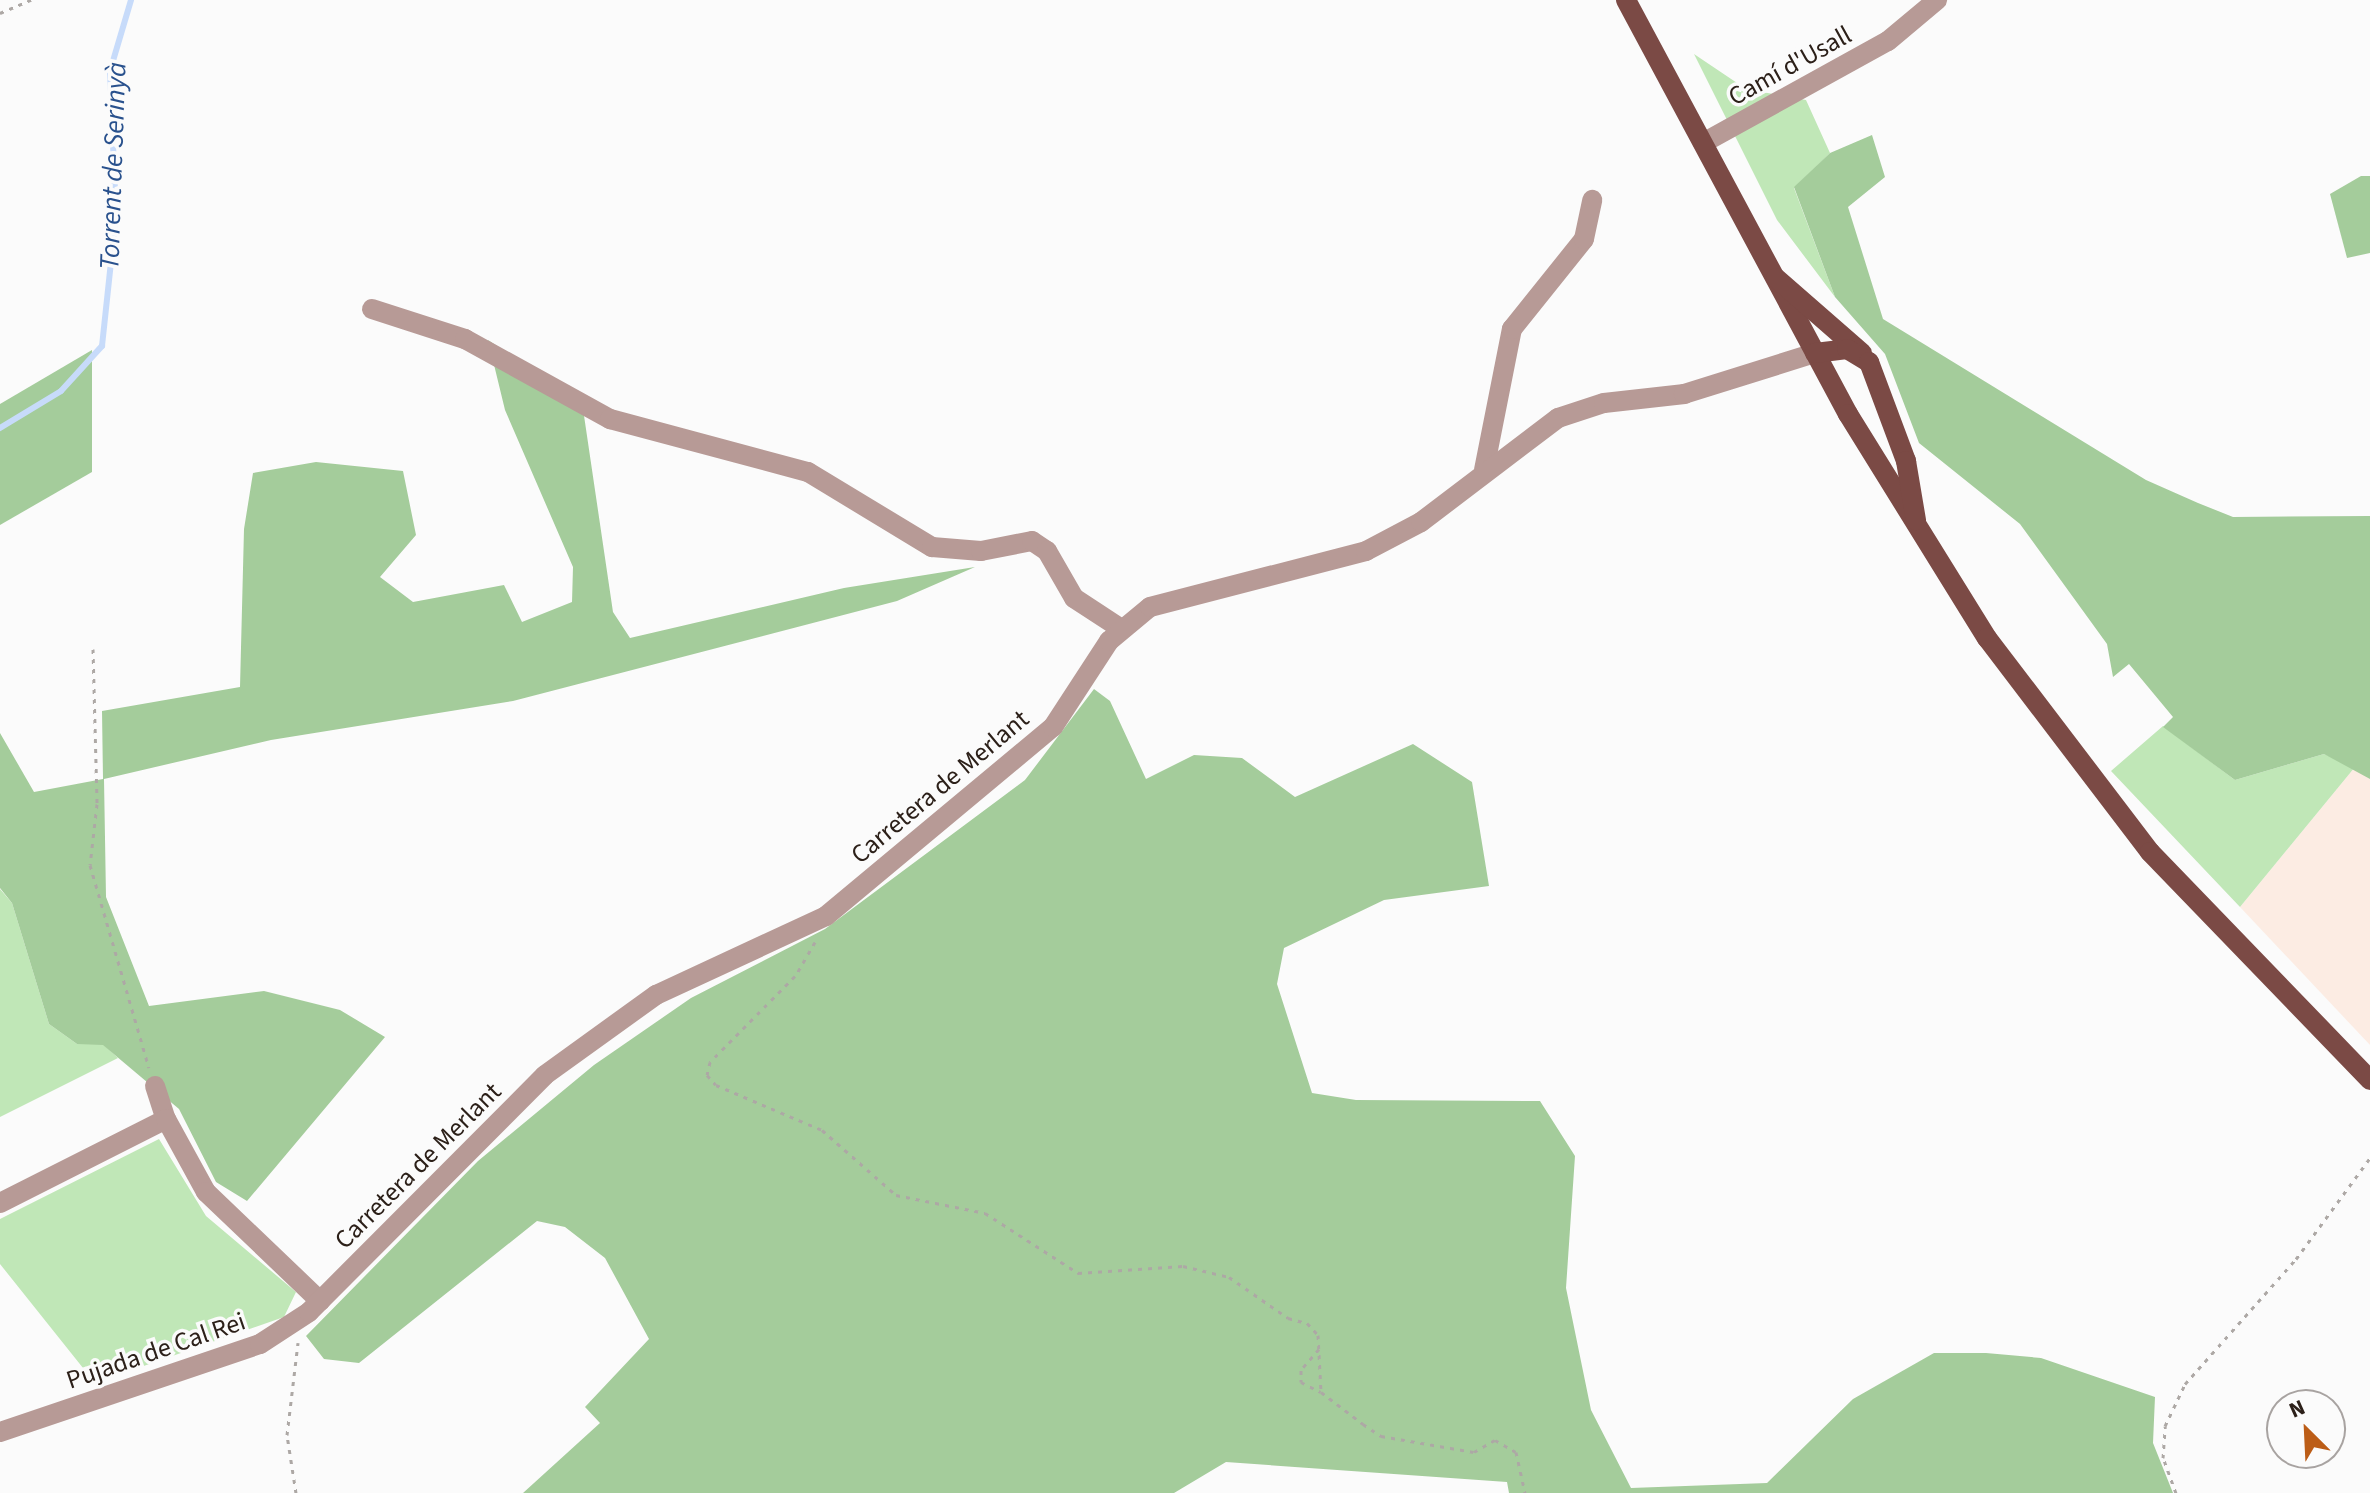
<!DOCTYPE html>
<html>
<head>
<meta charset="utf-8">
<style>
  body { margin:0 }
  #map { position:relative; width:2370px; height:1493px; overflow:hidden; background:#fbfbfb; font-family:"Source Sans 3",sans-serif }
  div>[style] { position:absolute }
  .built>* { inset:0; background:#fcece3 }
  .green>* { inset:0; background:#c0e7b7 }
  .forest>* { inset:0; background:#a4cc9b }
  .stream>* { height:6px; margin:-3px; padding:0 3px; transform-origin:3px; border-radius:3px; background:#c7dbfa }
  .path>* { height:3px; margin-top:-1.5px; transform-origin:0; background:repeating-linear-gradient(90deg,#ada8a5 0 4px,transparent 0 10px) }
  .minor>* { height:20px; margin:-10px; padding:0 10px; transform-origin:10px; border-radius:10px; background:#b79a96 }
  .major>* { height:20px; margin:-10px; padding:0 10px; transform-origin:10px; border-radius:10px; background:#7b4a45 }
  span { translate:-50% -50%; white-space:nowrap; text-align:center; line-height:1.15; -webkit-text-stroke:7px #fbfbfb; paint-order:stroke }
  .street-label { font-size:26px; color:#2c2019 }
  .water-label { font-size:28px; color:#29518d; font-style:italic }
  .north { position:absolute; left:2266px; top:1389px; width:80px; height:80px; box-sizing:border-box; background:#fbfbfb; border:2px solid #a8a3a1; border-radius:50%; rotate:336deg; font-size:22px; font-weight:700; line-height:32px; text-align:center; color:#2c2019 }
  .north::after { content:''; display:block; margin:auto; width:28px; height:36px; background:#bc5d17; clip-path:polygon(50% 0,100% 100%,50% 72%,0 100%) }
</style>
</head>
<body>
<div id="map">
  <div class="built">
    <div style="clip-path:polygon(2355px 767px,2370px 779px,2370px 1045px,2240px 907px)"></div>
  </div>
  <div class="green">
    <div style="clip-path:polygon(1694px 54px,1746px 89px,1806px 100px,1830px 153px,1794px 188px,1835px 297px,1777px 220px)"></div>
    <div style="clip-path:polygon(2163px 726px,2235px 780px,2324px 754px,2355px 767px,2240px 907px,2111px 771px)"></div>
    <div style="clip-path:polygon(0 889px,12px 903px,49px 1024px,77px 1044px,103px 1044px,118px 1058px,0 1117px)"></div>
    <div style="clip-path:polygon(159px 1139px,206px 1216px,296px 1292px,284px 1317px,95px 1383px,0 1264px,0 1219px)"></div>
  </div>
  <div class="forest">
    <div style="clip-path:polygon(1872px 135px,1885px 177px,1848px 207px,1883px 319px,2146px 480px,2198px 503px,2233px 517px,2370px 516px,2370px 779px,2324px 754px,2235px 780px,2163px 727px,2173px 717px,2129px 664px,2113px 677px,2107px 644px,2020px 524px,1919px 443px,1885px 354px,1835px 297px,1794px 187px,1830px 153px)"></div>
    <div style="clip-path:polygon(2361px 176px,2370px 176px,2370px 253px,2347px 258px,2330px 194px)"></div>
    <div style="clip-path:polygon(488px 340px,582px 402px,613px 612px,630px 638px,844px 588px,975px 567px,897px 601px,513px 701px,271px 740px,104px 779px,106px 897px,149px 1006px,264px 991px,340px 1010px,385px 1037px,247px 1201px,216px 1182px,179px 1109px,103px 1045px,77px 1044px,49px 1024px,12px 903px,0 888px,0 733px,34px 792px,103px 779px,102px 711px,240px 687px,244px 529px,253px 473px,316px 462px,403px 471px,416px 535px,380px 577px,413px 602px,504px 585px,522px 622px,572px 602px,573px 567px,505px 410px)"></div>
    <div style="clip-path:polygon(92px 350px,92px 472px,0 525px,0 404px)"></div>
    <div style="clip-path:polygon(1094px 689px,1110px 701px,1146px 779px,1194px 755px,1242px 758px,1295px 797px,1413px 744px,1472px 782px,1489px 886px,1384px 900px,1284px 948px,1277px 984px,1312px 1093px,1356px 1100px,1540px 1101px,1575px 1156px,1566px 1288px,1591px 1410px,1631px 1488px,1767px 1483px,1853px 1399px,1934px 1353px,1986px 1353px,2041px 1358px,2155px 1397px,2153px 1443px,2173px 1493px,1509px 1493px,1507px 1482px,1226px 1462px,1174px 1493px,523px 1493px,600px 1423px,585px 1407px,649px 1339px,605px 1258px,565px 1227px,537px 1221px,359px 1363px,324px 1359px,306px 1336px,478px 1161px,594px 1065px,691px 998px,825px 929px,1025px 780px)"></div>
  </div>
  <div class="stream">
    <div style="left:0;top:428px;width:71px;rotate:-31.2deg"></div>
    <div style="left:61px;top:391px;width:61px;rotate:-47.7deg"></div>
    <div style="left:102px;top:346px;width:132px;rotate:-83.9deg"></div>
    <div style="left:116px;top:215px;width:144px;rotate:-92.4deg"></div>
    <div style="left:110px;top:71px;width:74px;rotate:-73.5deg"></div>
  </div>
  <div class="path">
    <div style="left:0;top:13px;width:34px;rotate:-23deg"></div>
    <div style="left:93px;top:649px;width:155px;rotate:88.5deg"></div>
    <div style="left:97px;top:804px;width:61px;rotate:96.5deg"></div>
    <div style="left:90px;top:865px;width:211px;rotate:73.8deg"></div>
    <div style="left:815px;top:942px;width:39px;rotate:120deg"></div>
    <div style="left:795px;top:976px;width:121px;rotate:134.7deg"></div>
    <div style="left:710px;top:1062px;width:13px;rotate:103deg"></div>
    <div style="left:707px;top:1075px;width:13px;rotate:48deg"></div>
    <div style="left:716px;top:1085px;width:115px;rotate:23deg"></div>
    <div style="left:822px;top:1130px;width:98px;rotate:41.3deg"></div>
    <div style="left:896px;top:1195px;width:91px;rotate:11.4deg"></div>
    <div style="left:985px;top:1213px;width:111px;rotate:32.8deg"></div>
    <div style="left:1078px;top:1273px;width:105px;rotate:-3.8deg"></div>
    <div style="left:1183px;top:1266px;width:47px;rotate:13.4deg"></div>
    <div style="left:1229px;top:1277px;width:72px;rotate:34.8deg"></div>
    <div style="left:1288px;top:1318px;width:20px;rotate:15deg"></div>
    <div style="left:1307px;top:1323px;width:16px;rotate:47deg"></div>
    <div style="left:1318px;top:1335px;width:57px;rotate:87deg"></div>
    <div style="left:1321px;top:1392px;width:53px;rotate:37.3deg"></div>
    <div style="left:1363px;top:1424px;width:22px;rotate:34deg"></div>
    <div style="left:1381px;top:1436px;width:94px;rotate:9.8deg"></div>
    <div style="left:1474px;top:1452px;width:24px;rotate:-30deg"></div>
    <div style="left:1495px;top:1440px;width:24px;rotate:30deg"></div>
    <div style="left:1516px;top:1452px;width:42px;rotate:77.6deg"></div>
    <div style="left:1319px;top:1349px;width:28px;rotate:131deg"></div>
    <div style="left:1301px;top:1370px;width:12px;rotate:90deg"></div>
    <div style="left:1301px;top:1382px;width:22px;rotate:27deg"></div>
    <div style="left:296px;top:1493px;width:59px;rotate:-98.8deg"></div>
    <div style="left:287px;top:1435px;width:93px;rotate:-83.2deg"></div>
    <div style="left:2176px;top:1493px;width:37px;rotate:-110deg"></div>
    <div style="left:2163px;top:1458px;width:32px;rotate:-86deg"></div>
    <div style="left:2165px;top:1426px;width:47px;rotate:-64.5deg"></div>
    <div style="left:2185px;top:1384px;width:167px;rotate:-48.4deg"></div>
    <div style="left:2296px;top:1259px;width:125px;rotate:-53.8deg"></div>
  </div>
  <div class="minor">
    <div style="left:1703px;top:143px;width:211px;rotate:-28.9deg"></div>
    <div style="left:1888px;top:41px;width:64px;rotate:-39.9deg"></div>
    <div style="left:372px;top:309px;width:98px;rotate:17.9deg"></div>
    <div style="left:465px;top:339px;width:166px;rotate:28.9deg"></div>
    <div style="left:610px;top:419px;width:205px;rotate:15deg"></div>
    <div style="left:808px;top:472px;width:145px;rotate:31.2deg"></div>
    <div style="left:932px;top:547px;width:49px;rotate:4.7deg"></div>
    <div style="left:981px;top:551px;width:52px;rotate:-11.1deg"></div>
    <div style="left:1032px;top:541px;width:18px;rotate:34deg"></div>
    <div style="left:1047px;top:551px;width:54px;rotate:60.1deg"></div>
    <div style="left:1074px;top:598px;width:55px;rotate:33.1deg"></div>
    <div style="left:1484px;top:470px;width:144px;rotate:-78.8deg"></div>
    <div style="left:1512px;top:329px;width:115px;rotate:-51.3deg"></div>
    <div style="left:1584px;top:239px;width:40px;rotate:-78deg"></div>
    <div style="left:155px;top:1086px;width:35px;rotate:72deg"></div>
    <div style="left:0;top:1203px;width:186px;rotate:-26.8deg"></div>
    <div style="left:166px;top:1119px;width:83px;rotate:61.3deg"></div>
    <div style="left:206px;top:1192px;width:158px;rotate:43.7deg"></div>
    <div style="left:0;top:1432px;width:274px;rotate:-18.7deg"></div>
    <div style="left:260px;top:1344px;width:59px;rotate:-33.1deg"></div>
    <div style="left:309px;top:1312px;width:334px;rotate:-45.1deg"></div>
    <div style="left:545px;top:1075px;width:137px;rotate:-35.8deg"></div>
    <div style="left:656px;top:995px;width:187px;rotate:-24.9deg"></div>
    <div style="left:826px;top:916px;width:295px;rotate:-39.8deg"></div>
    <div style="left:1053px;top:727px;width:103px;rotate:-56.9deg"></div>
    <div style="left:1109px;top:641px;width:53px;rotate:-39.7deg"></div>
    <div style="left:1150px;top:607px;width:223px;rotate:-14.5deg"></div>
    <div style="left:1366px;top:551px;width:62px;rotate:-27.8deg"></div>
    <div style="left:1421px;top:522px;width:172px;rotate:-37.2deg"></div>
    <div style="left:1558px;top:418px;width:48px;rotate:-18.1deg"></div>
    <div style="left:1604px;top:403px;width:81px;rotate:-6.4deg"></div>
    <div style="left:1684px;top:394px;width:137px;rotate:-17.4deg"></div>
  </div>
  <div class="major">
    <div style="left:1626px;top:0;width:470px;rotate:61.8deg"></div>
    <div style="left:1848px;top:414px;width:264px;rotate:58.2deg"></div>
    <div style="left:1987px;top:638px;width:269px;rotate:52.7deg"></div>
    <div style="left:2150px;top:852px;width:317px;rotate:46deg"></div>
    <div style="left:1776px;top:278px;width:114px;rotate:41.1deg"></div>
    <div style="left:1815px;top:353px;width:32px;rotate:-7deg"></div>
    <div style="left:1847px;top:349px;width:26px;rotate:31deg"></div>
    <div style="left:1869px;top:362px;width:106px;rotate:69.5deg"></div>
    <div style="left:1906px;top:461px;width:60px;rotate:80.4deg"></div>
  </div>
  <div class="street-label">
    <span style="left:1790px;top:66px;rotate:-29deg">Camí d'Usall</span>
    <span style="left:940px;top:787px;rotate:-40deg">Carretera de Merlant</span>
    <span style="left:418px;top:1166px;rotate:-45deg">Carretera de Merlant</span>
    <span style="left:156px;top:1351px;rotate:-19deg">Pujada de Cal Rei</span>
  </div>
  <div class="water-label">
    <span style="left:113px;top:166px;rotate:-88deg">Torrent de Serinyà</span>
  </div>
  <div class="north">N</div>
</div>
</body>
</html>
